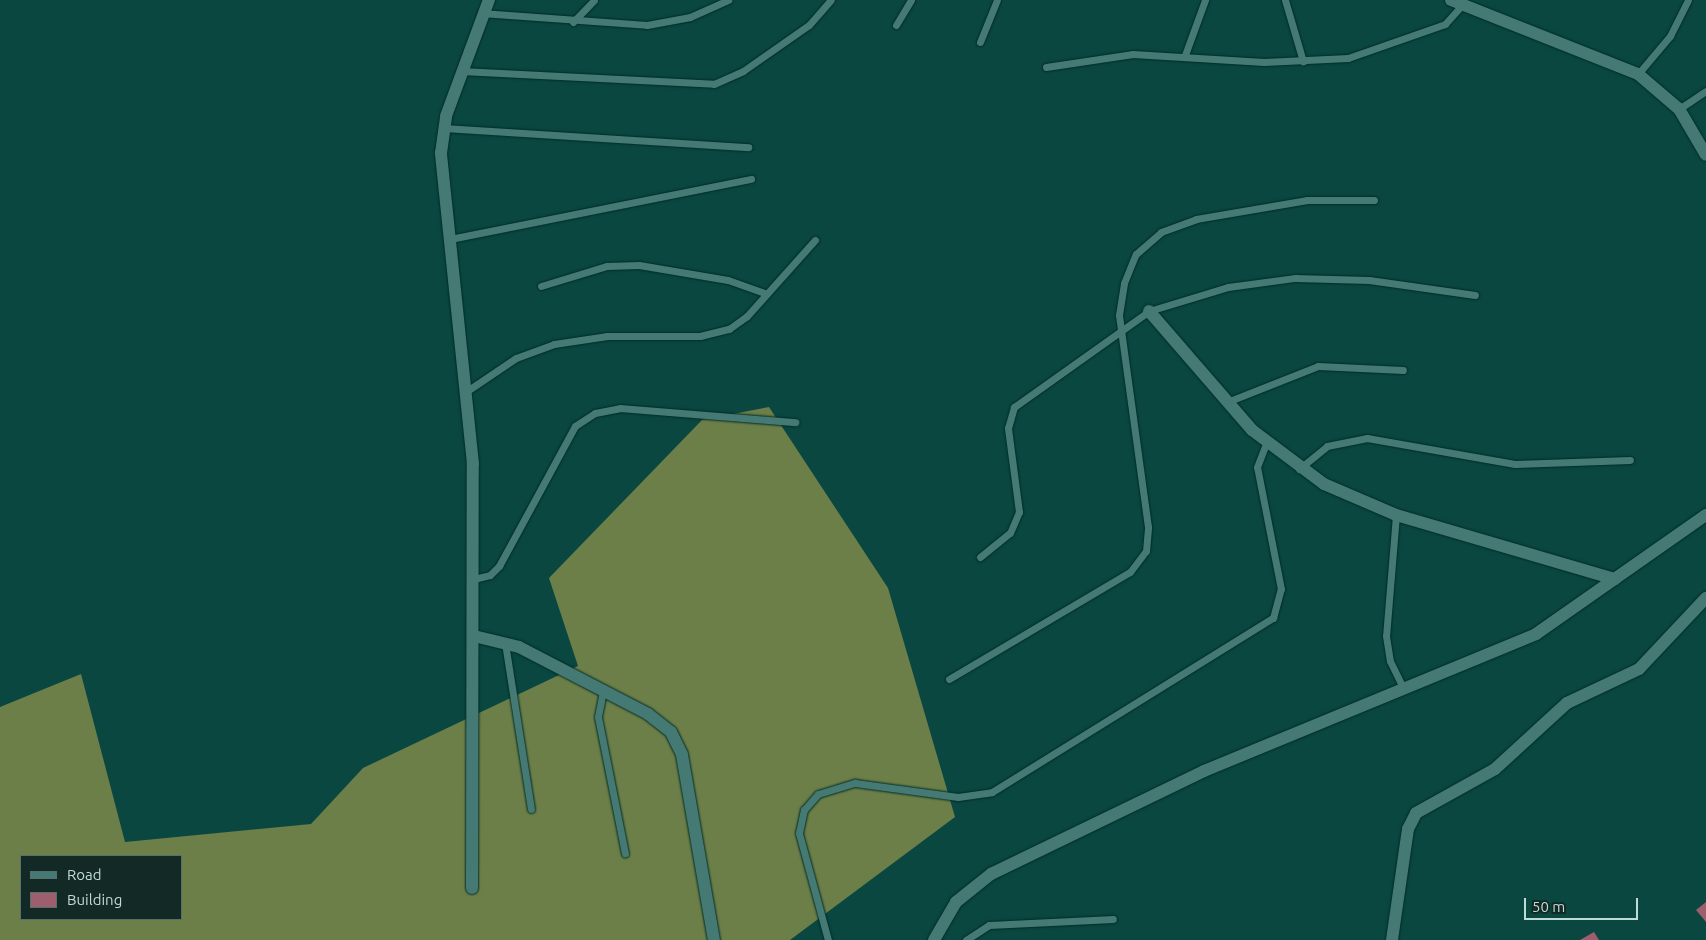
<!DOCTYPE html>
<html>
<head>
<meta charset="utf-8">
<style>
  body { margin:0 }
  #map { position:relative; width:1706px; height:940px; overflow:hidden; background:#0a4741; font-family:Ubuntu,sans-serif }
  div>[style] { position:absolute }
  .forest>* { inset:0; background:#6c7f48 }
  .building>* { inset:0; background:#9d5f6d }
  .roads { filter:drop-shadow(0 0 1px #002b27) drop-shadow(0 0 1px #002b27) }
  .service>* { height:7px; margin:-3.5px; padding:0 3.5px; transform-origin:3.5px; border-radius:3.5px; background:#447a73 }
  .minor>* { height:12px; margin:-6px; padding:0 6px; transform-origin:6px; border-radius:6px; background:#447a73 }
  span { translate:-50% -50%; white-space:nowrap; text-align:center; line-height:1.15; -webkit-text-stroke:4px #122926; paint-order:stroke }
  .legend { position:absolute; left:20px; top:855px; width:162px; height:65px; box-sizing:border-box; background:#122926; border:1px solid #57706c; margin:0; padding:6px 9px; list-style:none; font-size:15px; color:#bfdbd6 }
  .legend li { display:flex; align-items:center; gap:10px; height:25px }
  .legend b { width:25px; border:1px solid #57706c }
  .scale { position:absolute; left:1524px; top:898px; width:114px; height:22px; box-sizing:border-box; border:2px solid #bfdbd6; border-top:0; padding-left:6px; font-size:15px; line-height:18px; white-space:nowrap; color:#bfdbd6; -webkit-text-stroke:4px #122926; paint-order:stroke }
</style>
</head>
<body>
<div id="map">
  <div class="forest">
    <div style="clip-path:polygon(evenodd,769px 407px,888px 588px,955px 817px,790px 940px,0 940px,0 707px,81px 674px,125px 842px,311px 824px,363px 768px,578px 666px,549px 578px,702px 420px,769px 407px,21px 856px,181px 856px,181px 919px,21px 919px,21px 856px)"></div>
  </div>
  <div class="building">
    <div style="clip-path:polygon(1706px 902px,1706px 922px,1696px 910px)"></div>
    <div style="clip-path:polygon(1594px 932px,1599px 940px,1580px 940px)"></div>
  </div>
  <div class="roads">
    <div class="service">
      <div style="left:1285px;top:0;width:64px;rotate:73.6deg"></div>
      <div style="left:481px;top:13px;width:166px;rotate:4.1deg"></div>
      <div style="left:647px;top:25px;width:44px;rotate:-10.5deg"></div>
      <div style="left:690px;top:17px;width:42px;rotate:-24.1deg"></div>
      <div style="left:573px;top:22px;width:30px;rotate:-46deg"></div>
      <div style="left:896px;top:25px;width:29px;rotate:-59deg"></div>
      <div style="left:980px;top:42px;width:45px;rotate:-68deg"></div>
      <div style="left:1185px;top:55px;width:59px;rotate:-70deg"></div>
      <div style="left:1046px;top:67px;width:88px;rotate:-8.5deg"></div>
      <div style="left:1133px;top:54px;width:131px;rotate:3.5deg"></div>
      <div style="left:1264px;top:62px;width:84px;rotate:-2.7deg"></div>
      <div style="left:1348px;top:58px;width:103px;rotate:-19.3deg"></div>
      <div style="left:1445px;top:24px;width:27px;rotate:-48deg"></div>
      <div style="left:461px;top:71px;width:253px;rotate:2.9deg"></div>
      <div style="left:714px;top:84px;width:32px;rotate:-24deg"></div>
      <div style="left:743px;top:71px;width:80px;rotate:-34.9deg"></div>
      <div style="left:809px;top:25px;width:33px;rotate:-49deg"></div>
      <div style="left:1638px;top:74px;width:50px;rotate:-49.9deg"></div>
      <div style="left:1670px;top:36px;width:40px;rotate:-63.4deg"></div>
      <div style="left:1679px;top:109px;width:32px;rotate:-34deg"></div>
      <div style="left:444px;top:128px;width:305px;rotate:3.6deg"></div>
      <div style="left:450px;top:239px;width:307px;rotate:-11.3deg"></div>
      <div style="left:541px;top:286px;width:69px;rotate:-16.9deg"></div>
      <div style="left:607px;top:266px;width:32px;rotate:-2deg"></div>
      <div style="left:639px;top:265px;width:90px;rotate:9.6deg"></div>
      <div style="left:728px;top:280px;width:41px;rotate:19.7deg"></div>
      <div style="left:467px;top:391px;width:59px;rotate:-34deg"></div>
      <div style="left:516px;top:358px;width:40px;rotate:-20.2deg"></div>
      <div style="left:554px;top:344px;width:54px;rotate:-8.6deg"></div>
      <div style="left:607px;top:336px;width:93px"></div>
      <div style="left:700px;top:336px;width:30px;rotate:-14deg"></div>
      <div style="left:729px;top:329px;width:22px;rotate:-36deg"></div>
      <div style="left:747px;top:316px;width:102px;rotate:-48.2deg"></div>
      <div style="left:1227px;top:402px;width:98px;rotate:-21.6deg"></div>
      <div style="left:1318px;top:366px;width:85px;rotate:2.7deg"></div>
      <div style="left:1299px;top:469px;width:36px;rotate:-39deg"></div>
      <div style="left:1327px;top:446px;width:41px;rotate:-11.3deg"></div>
      <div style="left:1367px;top:438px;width:150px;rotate:10deg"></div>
      <div style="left:1515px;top:464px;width:115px;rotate:-2deg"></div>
      <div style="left:1396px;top:515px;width:121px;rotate:94.7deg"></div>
      <div style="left:1386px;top:636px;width:25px;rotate:81deg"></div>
      <div style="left:1390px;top:661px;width:32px;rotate:64deg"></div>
      <div style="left:980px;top:557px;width:38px;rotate:-39deg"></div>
      <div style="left:1010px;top:533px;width:23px;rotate:-67deg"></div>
      <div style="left:1019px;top:512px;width:85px;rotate:-97.5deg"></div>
      <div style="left:1008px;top:428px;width:22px;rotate:-74deg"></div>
      <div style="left:1014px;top:407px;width:166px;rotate:-35.4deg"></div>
      <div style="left:1149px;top:311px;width:83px;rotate:-16.9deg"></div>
      <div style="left:1228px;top:287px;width:68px;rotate:-7.7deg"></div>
      <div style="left:1295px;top:278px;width:74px;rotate:1.5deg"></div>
      <div style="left:1369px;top:280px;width:107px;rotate:8.1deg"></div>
      <div style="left:474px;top:579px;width:16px;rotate:-14deg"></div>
      <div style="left:490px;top:575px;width:13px;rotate:-45deg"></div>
      <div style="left:499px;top:566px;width:159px;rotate:-61.5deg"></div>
      <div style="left:575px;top:426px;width:24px;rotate:-33deg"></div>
      <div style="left:595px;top:413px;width:25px;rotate:-11deg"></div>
      <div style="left:620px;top:408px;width:176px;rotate:4.6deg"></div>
      <div style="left:505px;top:643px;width:168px;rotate:81.1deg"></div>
      <div style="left:949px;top:679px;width:210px;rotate:-30.6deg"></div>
      <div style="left:1130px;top:572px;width:26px;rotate:-53deg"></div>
      <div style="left:1146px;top:551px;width:24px;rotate:-85deg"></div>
      <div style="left:1148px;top:527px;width:214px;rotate:-97.8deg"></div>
      <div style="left:1119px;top:315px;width:32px;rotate:-81deg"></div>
      <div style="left:1124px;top:283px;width:31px;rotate:-68deg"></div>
      <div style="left:1136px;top:254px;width:33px;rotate:-41deg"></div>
      <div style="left:1161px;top:232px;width:37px;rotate:-20deg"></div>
      <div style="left:1196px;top:219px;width:113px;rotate:-9.7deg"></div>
      <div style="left:1307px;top:200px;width:67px"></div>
      <div style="left:603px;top:691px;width:26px;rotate:101deg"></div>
      <div style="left:598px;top:717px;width:139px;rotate:78.8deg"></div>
      <div style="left:828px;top:940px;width:111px;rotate:-105.2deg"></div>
      <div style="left:799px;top:833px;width:24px;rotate:-78deg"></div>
      <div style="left:804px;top:810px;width:21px;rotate:-49deg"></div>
      <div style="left:818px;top:794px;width:39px;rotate:-17deg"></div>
      <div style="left:855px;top:783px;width:104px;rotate:7.7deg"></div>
      <div style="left:958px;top:797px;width:34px;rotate:-8deg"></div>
      <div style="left:992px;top:792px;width:331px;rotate:-31.8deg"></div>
      <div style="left:1273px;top:618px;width:30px;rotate:-75deg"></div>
      <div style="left:1281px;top:589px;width:124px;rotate:-101.1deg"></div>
      <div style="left:1257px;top:467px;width:26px;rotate:-69deg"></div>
      <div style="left:966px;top:940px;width:27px;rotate:-33deg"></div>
      <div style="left:989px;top:925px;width:124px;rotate:-2.8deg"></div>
    </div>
    <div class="minor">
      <div style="left:1451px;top:0;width:201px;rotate:21.6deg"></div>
      <div style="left:1638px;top:74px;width:54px;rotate:40.5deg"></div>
      <div style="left:1679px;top:109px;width:53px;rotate:59.6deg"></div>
      <div style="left:1149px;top:311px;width:157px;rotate:49.1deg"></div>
      <div style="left:1252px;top:430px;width:90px;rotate:36.9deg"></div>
      <div style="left:1324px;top:484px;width:78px;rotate:23.3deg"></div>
      <div style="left:1396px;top:515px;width:228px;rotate:16.3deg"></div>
      <div style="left:474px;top:636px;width:46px;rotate:13.7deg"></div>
      <div style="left:519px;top:647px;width:145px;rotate:27.4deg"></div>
      <div style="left:648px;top:714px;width:29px;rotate:38deg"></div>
      <div style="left:671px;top:732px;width:25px;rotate:64deg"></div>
      <div style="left:682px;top:755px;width:188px;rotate:80.2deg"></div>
      <div style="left:472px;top:888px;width:424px;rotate:-89.9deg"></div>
      <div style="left:473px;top:464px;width:313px;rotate:-95.9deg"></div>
      <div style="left:441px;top:153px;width:37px;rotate:-82deg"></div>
      <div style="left:446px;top:116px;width:124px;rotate:-69.7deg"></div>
      <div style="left:934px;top:940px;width:44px;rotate:-59.9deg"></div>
      <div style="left:956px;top:902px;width:45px;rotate:-38.7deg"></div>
      <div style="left:991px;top:874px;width:237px;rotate:-25.8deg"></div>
      <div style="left:1204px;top:771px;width:359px;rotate:-22.4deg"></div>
      <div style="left:1536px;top:634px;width:208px;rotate:-35deg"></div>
      <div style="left:1392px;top:940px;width:112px;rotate:-81.8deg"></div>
      <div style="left:1408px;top:829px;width:18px;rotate:-63deg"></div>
      <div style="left:1416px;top:813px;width:90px;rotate:-29.1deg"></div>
      <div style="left:1495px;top:769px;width:98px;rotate:-42.5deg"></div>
      <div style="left:1567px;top:703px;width:80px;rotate:-25.3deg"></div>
      <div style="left:1639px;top:669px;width:98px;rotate:-46.7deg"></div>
    </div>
  </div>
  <ul class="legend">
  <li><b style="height:6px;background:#447a73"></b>Road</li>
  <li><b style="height:14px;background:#9d5f6d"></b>Building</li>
  </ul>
  <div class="scale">50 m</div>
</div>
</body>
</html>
